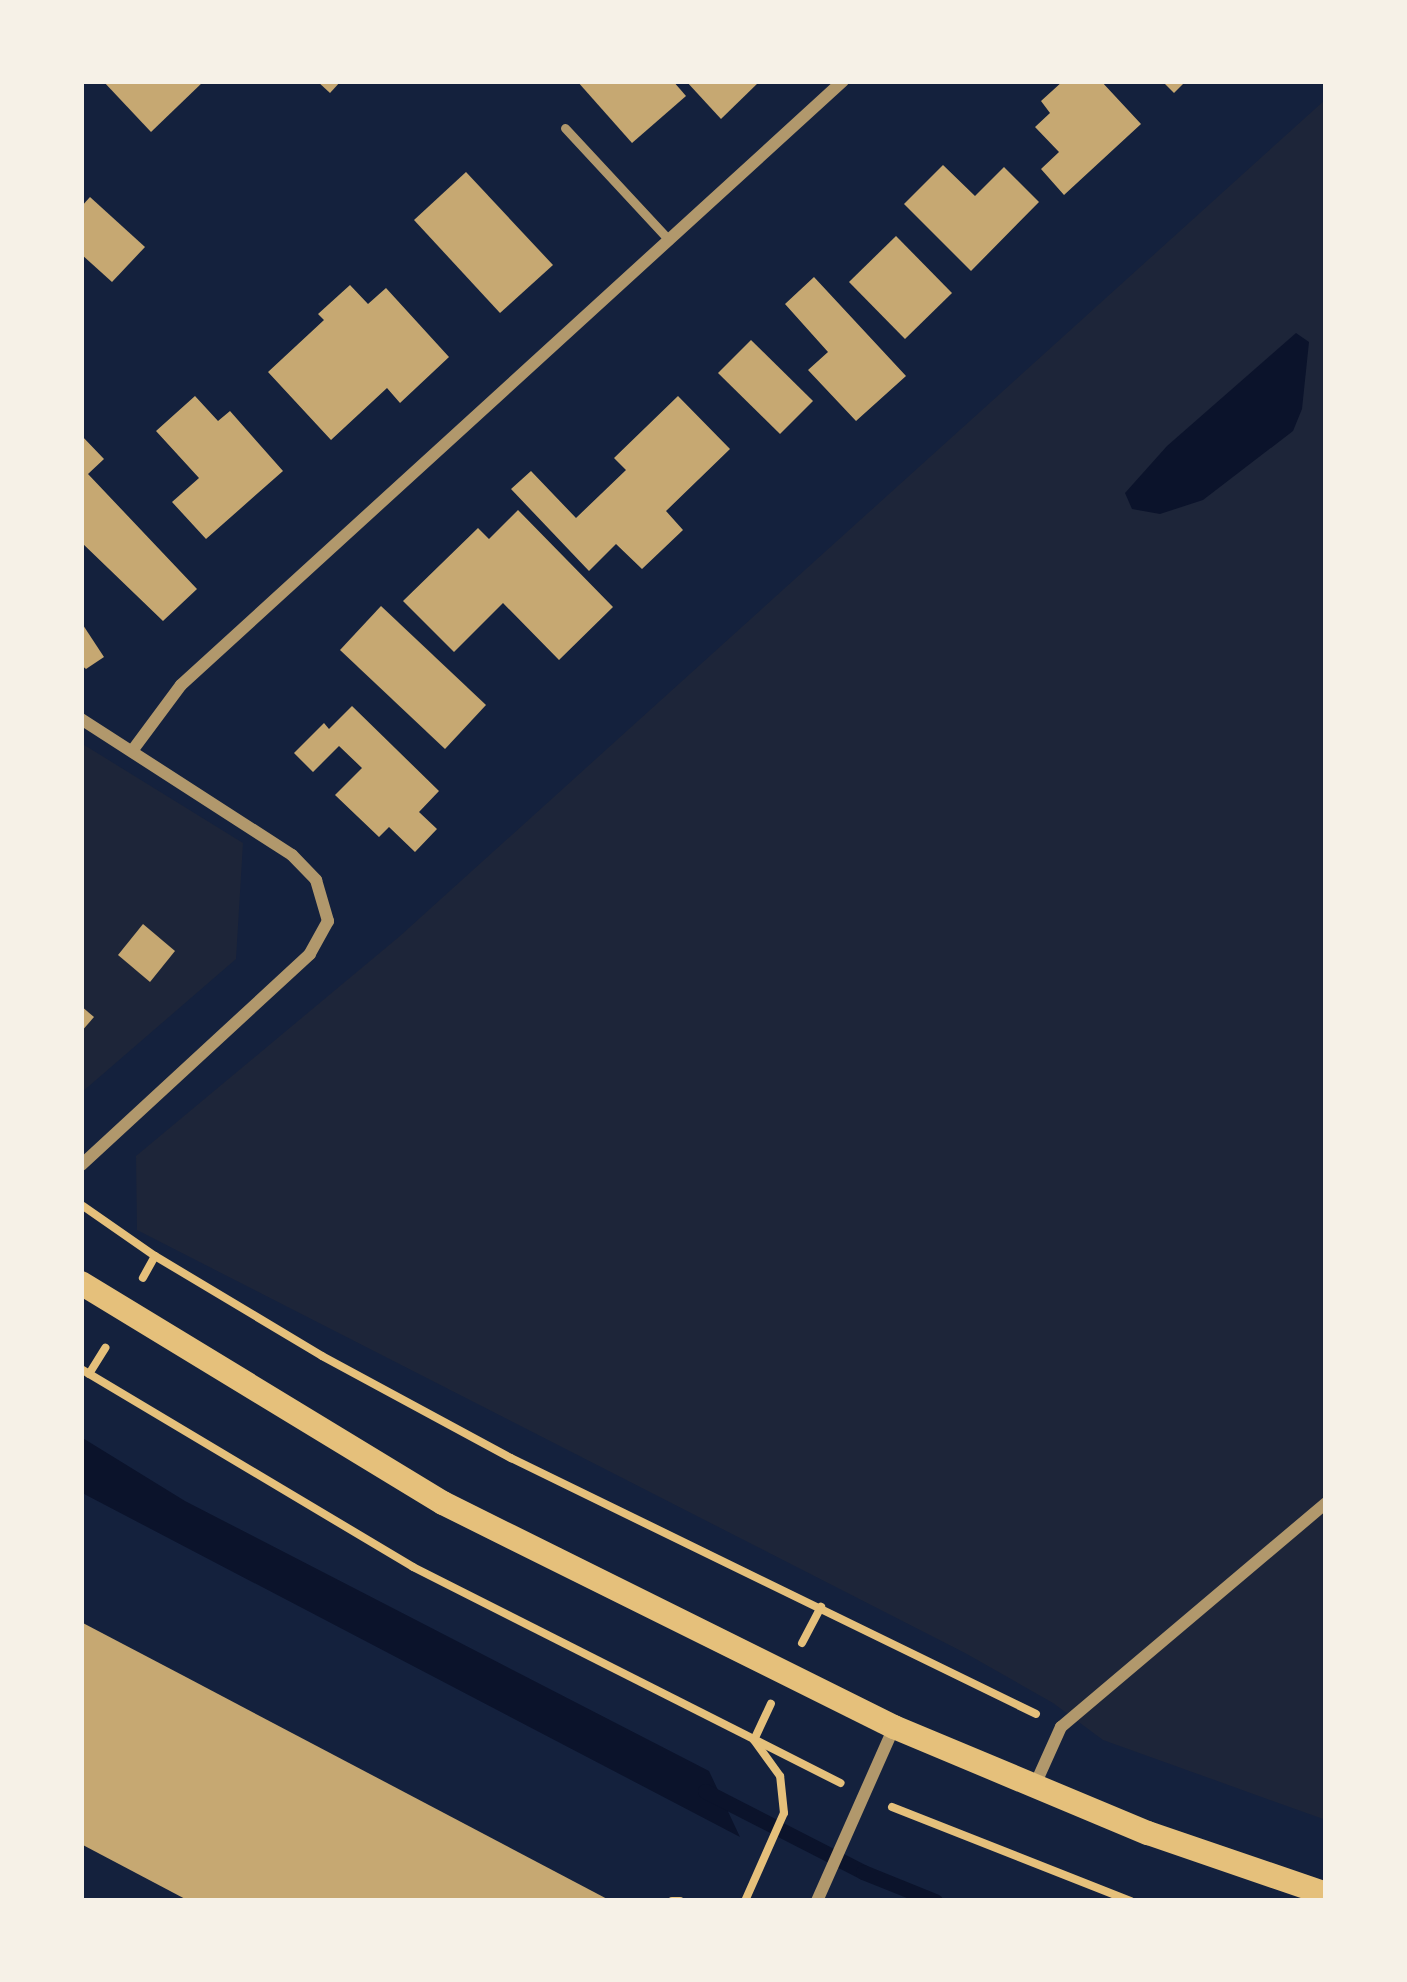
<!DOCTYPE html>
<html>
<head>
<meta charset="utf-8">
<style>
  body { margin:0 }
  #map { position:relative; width:1407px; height:1982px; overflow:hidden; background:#14213d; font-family:"Libre Baskerville",serif }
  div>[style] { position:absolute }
  .green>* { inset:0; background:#1d2539 }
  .water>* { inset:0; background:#0b132b }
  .stream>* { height:15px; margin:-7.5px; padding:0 7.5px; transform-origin:7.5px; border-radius:7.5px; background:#0b132b }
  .building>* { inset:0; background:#c6a872 }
  .path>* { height:8px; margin:-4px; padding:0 4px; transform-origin:4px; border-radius:4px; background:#e5c07b }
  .service>* { height:9px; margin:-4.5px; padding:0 4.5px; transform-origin:4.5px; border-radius:4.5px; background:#b1986c }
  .minor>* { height:12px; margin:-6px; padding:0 6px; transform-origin:6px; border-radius:6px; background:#b1986c }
  .secondary>* { height:24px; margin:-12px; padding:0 12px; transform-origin:12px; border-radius:12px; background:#e5c07b }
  span { translate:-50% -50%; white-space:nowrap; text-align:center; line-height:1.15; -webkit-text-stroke:10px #f6f1e7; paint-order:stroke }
  .frame { position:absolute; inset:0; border:84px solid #f6f1e7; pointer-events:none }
</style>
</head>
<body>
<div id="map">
  <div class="green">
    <div style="clip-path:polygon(1326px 99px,1326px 1820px,1103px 1740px,1053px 1703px,965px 1653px,137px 1230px,136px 1156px,400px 936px)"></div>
    <div style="clip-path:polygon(81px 743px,243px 843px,236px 959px,81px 1093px)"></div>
  </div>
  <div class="water">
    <div style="clip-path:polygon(1296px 333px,1309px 342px,1302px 409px,1293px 431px,1203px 500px,1160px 514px,1132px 509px,1125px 493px,1167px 446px)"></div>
    <div style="clip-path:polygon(81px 1437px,185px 1501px,709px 1771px,740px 1837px,86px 1495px,81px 1492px)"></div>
  </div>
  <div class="stream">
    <div style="left:705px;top:1791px;width:178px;rotate:27.1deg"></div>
    <div style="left:863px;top:1872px;width:78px;rotate:21.9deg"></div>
  </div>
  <div class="building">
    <div style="clip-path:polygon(103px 81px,204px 81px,151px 132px)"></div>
    <div style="clip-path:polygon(317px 81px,341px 81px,330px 93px)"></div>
    <div style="clip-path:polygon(577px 81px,673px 81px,686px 96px,632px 143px)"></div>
    <div style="clip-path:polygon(686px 81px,760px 81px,721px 119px)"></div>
    <div style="clip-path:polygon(1063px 81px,1101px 81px,1141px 124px,1064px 195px,1041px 169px,1059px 152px,1035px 127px,1050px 113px,1041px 101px)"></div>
    <div style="clip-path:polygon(1162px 81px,1186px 81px,1174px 93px)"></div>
    <div style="clip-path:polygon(943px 165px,975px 196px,1004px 167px,1039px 202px,971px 271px,904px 204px)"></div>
    <div style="clip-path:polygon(466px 172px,553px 265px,500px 313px,414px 220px)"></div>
    <div style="clip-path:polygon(90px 197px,145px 247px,112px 282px,81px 254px,81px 207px)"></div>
    <div style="clip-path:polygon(896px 236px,952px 293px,905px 339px,849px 282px)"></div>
    <div style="clip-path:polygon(814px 277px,906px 376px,856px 421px,808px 370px,828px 352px,785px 304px)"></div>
    <div style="clip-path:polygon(350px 285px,368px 304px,386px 288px,449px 357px,400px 403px,387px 388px,331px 440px,268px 372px,324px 320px,318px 314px)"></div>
    <div style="clip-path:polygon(751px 340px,813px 401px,780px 434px,718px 373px)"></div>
    <div style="clip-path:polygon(195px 396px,218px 421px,230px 411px,283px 471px,206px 539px,172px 502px,199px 478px,156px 431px)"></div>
    <div style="clip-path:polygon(678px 396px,730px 449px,666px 511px,683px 530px,642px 569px,616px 544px,589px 571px,511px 489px,531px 471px,576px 518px,626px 470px,614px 458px)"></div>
    <div style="clip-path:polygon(81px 435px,104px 459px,88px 474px,197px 589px,163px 621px,81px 542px)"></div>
    <div style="clip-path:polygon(518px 510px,613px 607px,559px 660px,503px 603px,454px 652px,403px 601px,478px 528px,489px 539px)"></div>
    <div style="clip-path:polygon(381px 606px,486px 705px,445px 749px,340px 650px)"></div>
    <div style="clip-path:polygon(81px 622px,104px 657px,86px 669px,81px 665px)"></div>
    <div style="clip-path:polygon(352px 706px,439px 791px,419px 812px,437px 829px,415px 852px,389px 827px,379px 837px,335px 795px,362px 768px,339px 746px,313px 772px,294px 753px,324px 723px,329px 729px)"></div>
    <div style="clip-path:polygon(143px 924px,175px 951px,150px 982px,118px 955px)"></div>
    <div style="clip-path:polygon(81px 1006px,94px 1017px,81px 1032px)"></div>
    <div style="clip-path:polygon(81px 1622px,184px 1676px,611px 1901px,189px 1901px,81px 1844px)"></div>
  </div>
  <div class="path">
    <div style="left:83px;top:1206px;width:88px;rotate:34.8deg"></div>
    <div style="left:155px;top:1256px;width:25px;rotate:119deg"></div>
    <div style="left:155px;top:1256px;width:195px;rotate:30.9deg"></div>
    <div style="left:322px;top:1356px;width:215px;rotate:28.4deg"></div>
    <div style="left:511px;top:1458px;width:584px;rotate:25.99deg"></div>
    <div style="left:81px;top:1369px;width:387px;rotate:30.8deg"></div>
    <div style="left:413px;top:1567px;width:479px;rotate:26.8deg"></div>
    <div style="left:89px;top:1374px;width:31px;rotate:-58deg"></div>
    <div style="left:802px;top:1643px;width:41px;rotate:-62.2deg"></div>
    <div style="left:892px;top:1807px;width:257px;rotate:21.5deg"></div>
    <div style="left:672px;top:1901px;width:8px"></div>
    <div style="left:745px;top:1901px;width:96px;rotate:-66.1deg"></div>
    <div style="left:784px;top:1813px;width:37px;rotate:-96deg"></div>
    <div style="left:780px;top:1776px;width:44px;rotate:-125.8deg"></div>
    <div style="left:754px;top:1740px;width:40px;rotate:-65deg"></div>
  </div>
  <div class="service">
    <div style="left:565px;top:128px;width:153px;rotate:47.1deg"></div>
  </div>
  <div class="minor">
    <div style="left:81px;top:719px;width:251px;rotate:32.8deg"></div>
    <div style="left:292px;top:855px;width:35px;rotate:46deg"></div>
    <div style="left:316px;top:880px;width:43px;rotate:73.7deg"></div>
    <div style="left:328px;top:921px;width:38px;rotate:119deg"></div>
    <div style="left:310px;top:954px;width:311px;rotate:137.3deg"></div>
    <div style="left:132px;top:751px;width:82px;rotate:-53.4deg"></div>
    <div style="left:181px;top:685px;width:896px;rotate:-42.38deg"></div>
    <div style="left:1034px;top:1787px;width:66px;rotate:-65.8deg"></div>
    <div style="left:1061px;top:1727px;width:347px;rotate:-40.2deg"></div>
    <div style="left:817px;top:1901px;width:190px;rotate:-66.1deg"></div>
  </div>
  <div class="secondary">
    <div style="left:81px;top:1283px;width:424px;rotate:31.3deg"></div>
    <div style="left:443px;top:1503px;width:504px;rotate:26.41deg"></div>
    <div style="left:894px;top:1727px;width:275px;rotate:22.7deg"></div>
    <div style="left:1148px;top:1833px;width:188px;rotate:18.9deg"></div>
  </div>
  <div class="frame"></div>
</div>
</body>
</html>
